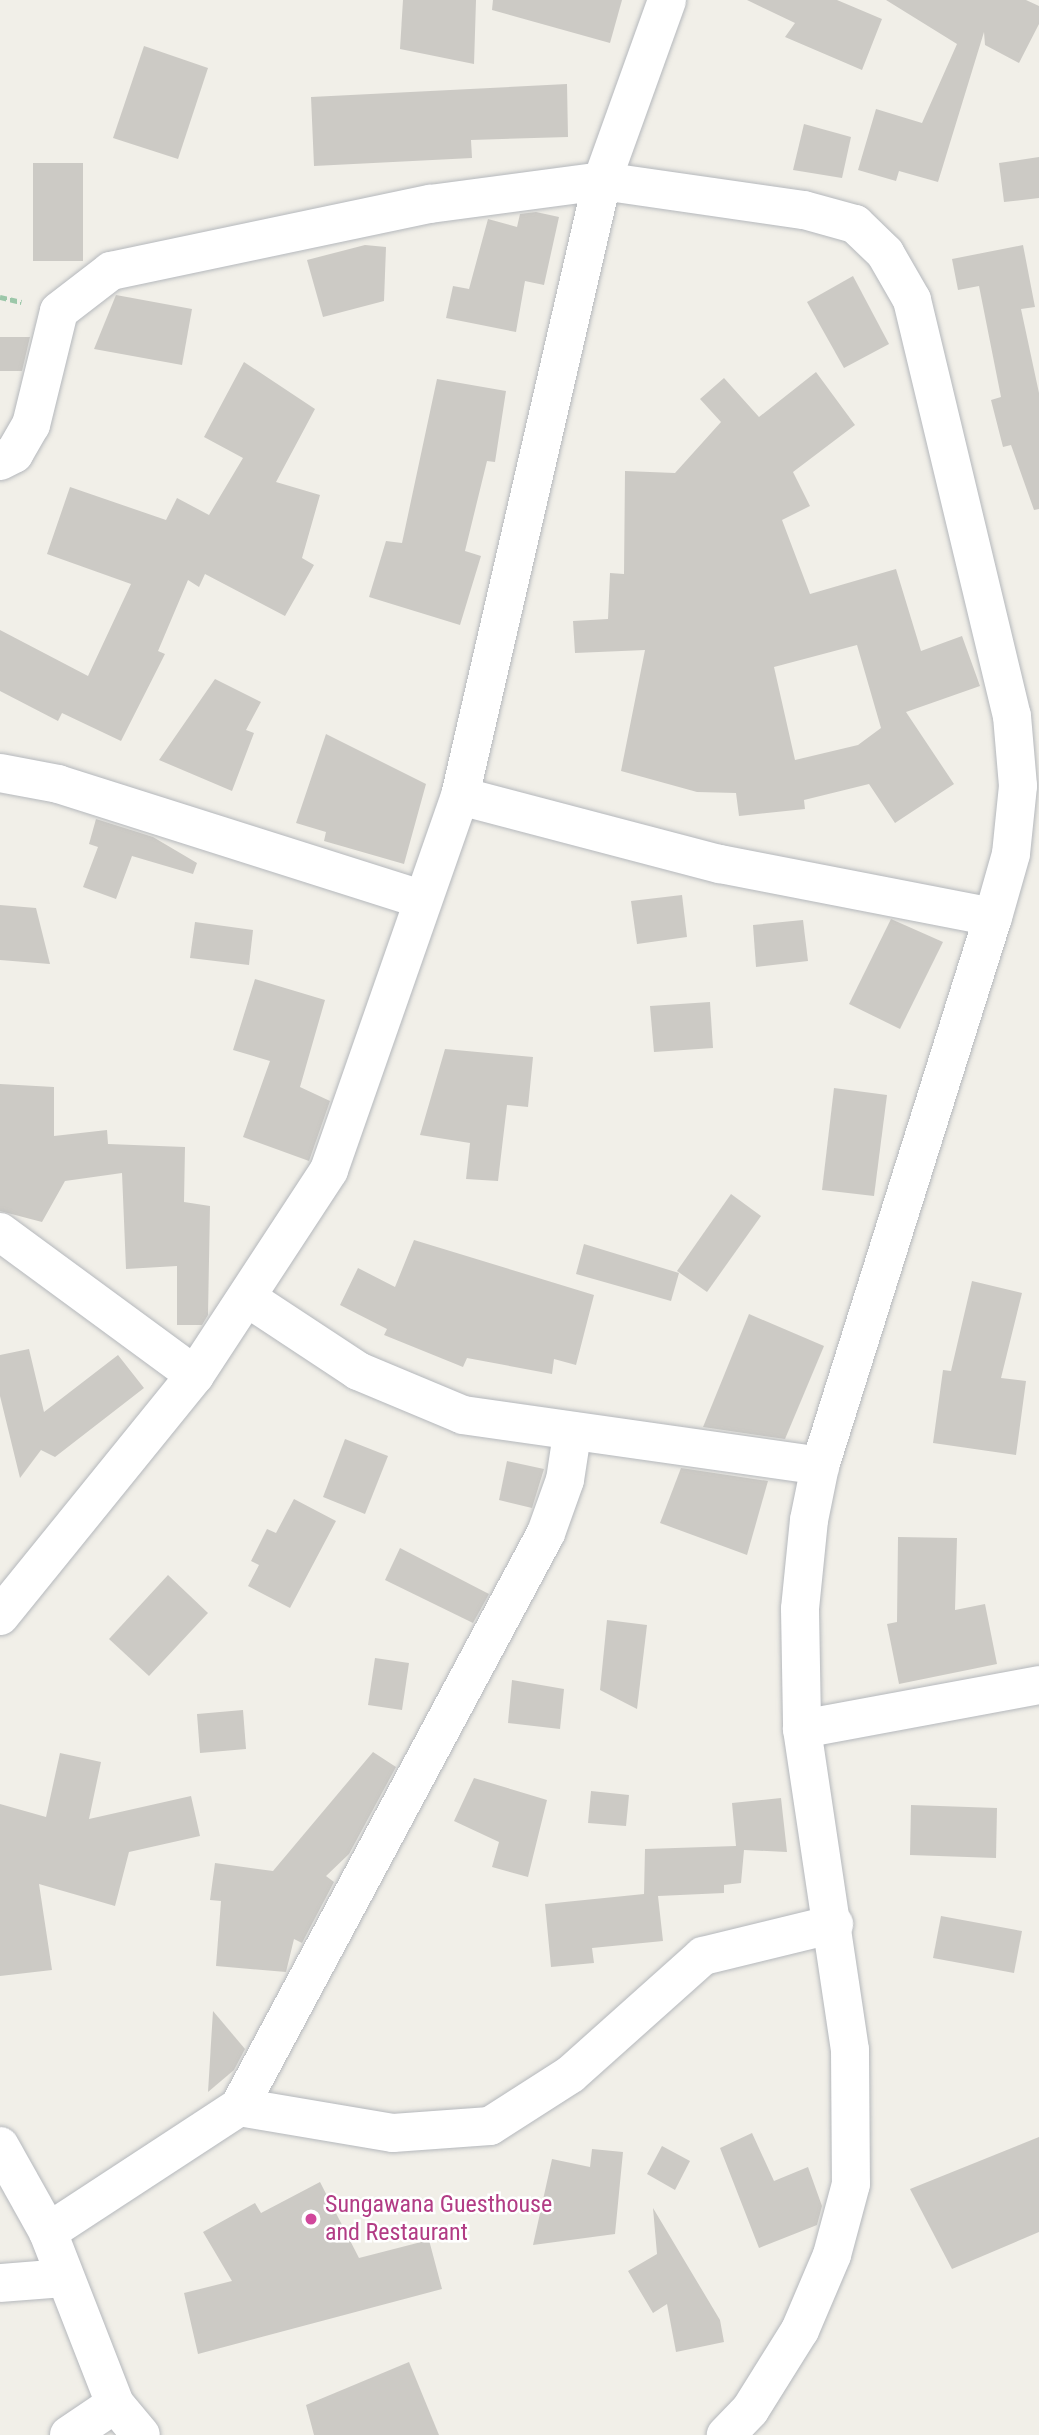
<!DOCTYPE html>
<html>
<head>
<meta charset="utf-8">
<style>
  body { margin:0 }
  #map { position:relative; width:1039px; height:2435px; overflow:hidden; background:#f1efe8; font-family:"Roboto Condensed",sans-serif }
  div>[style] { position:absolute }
  .building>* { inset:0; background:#cccac5 }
  .path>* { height:4.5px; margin-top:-2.25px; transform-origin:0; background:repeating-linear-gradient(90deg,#9cc7a9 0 7px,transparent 0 10.5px) }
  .roads { filter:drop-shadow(0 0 2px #b5b8bc) drop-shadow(0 0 2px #b5b8bc) }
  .minor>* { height:38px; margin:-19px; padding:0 19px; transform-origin:19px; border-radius:19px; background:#fff }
  .dots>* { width:19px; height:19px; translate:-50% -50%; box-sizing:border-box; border:4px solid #fff; border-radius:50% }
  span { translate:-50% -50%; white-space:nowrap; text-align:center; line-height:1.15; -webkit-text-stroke:5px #fff; paint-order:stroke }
  .hotel-label { font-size:24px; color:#b23c85 }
  .left { translate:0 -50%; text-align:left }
</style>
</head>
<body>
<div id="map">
  <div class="building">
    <div style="clip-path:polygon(403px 0,476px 0,474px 64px,400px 49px)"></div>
    <div style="clip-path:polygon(493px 0,622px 0,610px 43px,492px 10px)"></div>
    <div style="clip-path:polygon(747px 0,837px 0,882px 19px,862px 70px,785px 37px,795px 23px)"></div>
    <div style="clip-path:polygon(886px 0,1026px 0,1039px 6px,1039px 24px,1019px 63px,985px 45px,984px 32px,938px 182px,899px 171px,896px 181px,858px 170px,876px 109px,922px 123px,957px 44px)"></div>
    <div style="clip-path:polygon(144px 46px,208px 68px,178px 159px,113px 138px)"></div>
    <div style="clip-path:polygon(567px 84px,568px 137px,471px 140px,472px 158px,314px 166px,311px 97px)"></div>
    <div style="clip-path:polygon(804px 124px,851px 137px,842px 178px,793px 170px)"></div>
    <div style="clip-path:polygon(1039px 157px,1039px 198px,1004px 202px,999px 163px)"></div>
    <div style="clip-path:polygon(33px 163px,83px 163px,83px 261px,33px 261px)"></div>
    <div style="clip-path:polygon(536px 212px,559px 217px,544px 285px,525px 281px,516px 332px,446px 318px,453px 286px,469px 289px,488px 219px,517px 227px,520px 214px)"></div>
    <div style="clip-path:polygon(365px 245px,386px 247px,384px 301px,323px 317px,307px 260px)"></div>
    <div style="clip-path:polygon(1023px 245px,1035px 307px,1021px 309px,1039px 393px,1039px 509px,1034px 510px,1011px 445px,1003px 447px,991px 400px,1001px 397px,979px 286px,958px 290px,952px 259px)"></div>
    <div style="clip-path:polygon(853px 276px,889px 344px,844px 368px,807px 302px)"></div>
    <div style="clip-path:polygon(116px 295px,192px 309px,182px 365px,94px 349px)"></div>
    <div style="clip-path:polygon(0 337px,30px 337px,22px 371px,0 371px)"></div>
    <div style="clip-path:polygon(244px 362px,315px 409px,276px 482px,320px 495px,302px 558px,314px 565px,285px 616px,205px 574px,199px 587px,188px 580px,158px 651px,165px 654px,121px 741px,62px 713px,58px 721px,0 691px,0 630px,88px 676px,131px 584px,47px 554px,70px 487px,166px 520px,177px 498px,209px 515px,243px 458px,204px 437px)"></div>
    <div style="clip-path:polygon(evenodd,816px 372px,855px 425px,793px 472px,810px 506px,782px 520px,810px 594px,896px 569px,921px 651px,962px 636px,980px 686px,906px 712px,954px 784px,895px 823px,869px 784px,804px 800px,805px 809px,739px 816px,736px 793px,697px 792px,621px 771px,645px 650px,575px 653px,573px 621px,608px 619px,610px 573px,624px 574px,625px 471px,675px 473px,721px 422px,700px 399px,724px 378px,759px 417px,816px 372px,857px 645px,881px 728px,858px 745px,795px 760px,774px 667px,857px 645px)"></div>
    <div style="clip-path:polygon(437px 379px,506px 391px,495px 462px,487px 461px,465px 551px,481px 556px,460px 625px,369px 597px,386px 541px,402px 543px)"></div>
    <div style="clip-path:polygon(215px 679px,261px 702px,246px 730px,254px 733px,232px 791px,159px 760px)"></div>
    <div style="clip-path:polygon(326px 734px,426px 784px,404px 864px,324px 841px,326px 832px,296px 823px)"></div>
    <div style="clip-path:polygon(96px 819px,153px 837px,197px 863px,193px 874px,132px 856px,116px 899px,83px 887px,98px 847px,89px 844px)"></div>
    <div style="clip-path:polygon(682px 895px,687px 937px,637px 944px,631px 901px)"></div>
    <div style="clip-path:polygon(0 905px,36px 908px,50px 964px,0 960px)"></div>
    <div style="clip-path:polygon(891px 919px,943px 942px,900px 1029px,849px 1004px)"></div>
    <div style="clip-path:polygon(803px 920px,808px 961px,756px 967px,753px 925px)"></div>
    <div style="clip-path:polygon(195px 922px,253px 930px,249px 965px,190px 958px)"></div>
    <div style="clip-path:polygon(255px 979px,325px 1000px,300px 1087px,330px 1101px,309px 1161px,243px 1137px,270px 1061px,233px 1050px)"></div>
    <div style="clip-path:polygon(710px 1002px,713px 1048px,654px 1052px,650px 1006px)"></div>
    <div style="clip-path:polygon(445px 1049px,533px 1057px,528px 1107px,507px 1105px,498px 1181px,466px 1179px,470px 1143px,420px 1135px)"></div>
    <div style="clip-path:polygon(0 1084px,54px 1087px,54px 1136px,107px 1130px,108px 1144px,185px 1147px,184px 1202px,210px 1206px,208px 1315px,202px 1325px,177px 1325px,177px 1266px,126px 1269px,122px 1173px,65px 1181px,42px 1222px,0 1211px)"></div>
    <div style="clip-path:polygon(834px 1088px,887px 1095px,874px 1196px,822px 1190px)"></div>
    <div style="clip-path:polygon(731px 1194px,761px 1216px,707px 1292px,677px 1271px)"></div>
    <div style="clip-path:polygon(414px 1240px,594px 1295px,576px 1365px,554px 1359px,552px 1374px,467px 1358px,463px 1367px,384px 1335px,387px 1329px,340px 1305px,358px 1268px,395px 1287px)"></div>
    <div style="clip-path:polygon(584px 1244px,679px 1273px,671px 1301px,576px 1274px)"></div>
    <div style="clip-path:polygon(972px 1281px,1022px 1293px,1001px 1378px,1026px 1381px,1016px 1455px,933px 1443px,943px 1370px,951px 1371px)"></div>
    <div style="clip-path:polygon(749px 1314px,824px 1346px,785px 1439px,703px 1427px)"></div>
    <div style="clip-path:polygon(29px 1349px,44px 1412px,118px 1355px,144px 1388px,55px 1457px,41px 1450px,20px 1478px,0 1396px,0 1355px)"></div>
    <div style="clip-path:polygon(345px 1439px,388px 1456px,365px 1514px,323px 1497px)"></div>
    <div style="clip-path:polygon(507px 1461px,544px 1469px,532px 1508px,499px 1500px)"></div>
    <div style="clip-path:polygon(681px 1468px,768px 1481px,747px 1555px,660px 1523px)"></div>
    <div style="clip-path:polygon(294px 1499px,336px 1521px,290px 1608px,248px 1586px,259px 1565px,251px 1561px,267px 1529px,276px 1533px)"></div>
    <div style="clip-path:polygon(898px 1537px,957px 1538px,955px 1610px,985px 1604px,997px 1664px,899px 1684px,887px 1624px,897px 1622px)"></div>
    <div style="clip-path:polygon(400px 1548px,489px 1594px,473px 1623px,385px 1580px)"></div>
    <div style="clip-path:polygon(168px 1575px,208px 1613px,149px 1676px,109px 1639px)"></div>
    <div style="clip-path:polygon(607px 1620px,647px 1625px,637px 1709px,600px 1690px)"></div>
    <div style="clip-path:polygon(375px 1658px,409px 1663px,402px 1710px,368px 1705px)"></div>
    <div style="clip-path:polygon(512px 1680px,564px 1689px,560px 1729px,508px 1723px)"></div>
    <div style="clip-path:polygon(243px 1710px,246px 1749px,200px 1753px,197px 1714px)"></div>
    <div style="clip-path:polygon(373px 1752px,396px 1767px,349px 1854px,326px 1876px,334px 1882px,302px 1943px,294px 1939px,286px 1972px,216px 1966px,221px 1901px,210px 1900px,215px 1863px,273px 1871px)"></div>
    <div style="clip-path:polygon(60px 1753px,101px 1762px,89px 1819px,191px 1796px,200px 1836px,129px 1852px,115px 1906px,39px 1884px,52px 1970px,0 1976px,0 1804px,46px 1817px)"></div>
    <div style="clip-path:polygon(474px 1778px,547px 1800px,528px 1877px,492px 1867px,499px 1842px,454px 1821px)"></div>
    <div style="clip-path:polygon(591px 1791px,629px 1795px,626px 1826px,588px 1823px)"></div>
    <div style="clip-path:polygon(781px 1798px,787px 1852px,744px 1850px,741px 1883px,724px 1885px,724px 1893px,658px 1896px,663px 1941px,592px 1948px,594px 1963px,551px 1967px,545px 1904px,644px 1894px,645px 1849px,736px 1846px,732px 1803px)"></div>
    <div style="clip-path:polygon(911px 1805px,997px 1808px,996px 1858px,910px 1855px)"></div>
    <div style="clip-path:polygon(941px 1916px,1022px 1931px,1014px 1973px,933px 1958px)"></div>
    <div style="clip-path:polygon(213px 2011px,245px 2049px,234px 2070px,208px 2092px)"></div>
    <div style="clip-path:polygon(752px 2133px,774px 2181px,808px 2167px,822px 2206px,817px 2225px,759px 2248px,720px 2148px)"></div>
    <div style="clip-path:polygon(1039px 2137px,1039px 2232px,952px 2269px,910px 2189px)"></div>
    <div style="clip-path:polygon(662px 2146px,690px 2161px,675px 2190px,647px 2174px)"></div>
    <div style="clip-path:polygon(592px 2149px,623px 2152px,615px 2234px,533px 2245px,552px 2159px,590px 2167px)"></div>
    <div style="clip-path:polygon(320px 2182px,359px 2258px,429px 2240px,442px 2289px,198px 2354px,184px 2293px,232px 2281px,203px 2232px,255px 2203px,261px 2213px)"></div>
    <div style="clip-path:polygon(653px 2208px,720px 2320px,724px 2342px,676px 2352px,667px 2304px,653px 2313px,628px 2271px,657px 2254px)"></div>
    <div style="clip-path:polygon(409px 2362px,439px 2435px,314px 2435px,306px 2405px)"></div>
  </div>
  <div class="path">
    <div style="left:0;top:297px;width:22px;rotate:13deg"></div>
  </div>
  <div class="roads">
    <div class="minor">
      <div style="left:0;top:461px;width:16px;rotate:-27deg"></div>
      <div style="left:14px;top:454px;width:34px;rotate:-60deg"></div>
      <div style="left:31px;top:425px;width:117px;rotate:-76.2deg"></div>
      <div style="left:59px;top:311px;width:66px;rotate:-37.6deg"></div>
      <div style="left:111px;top:271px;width:326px;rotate:-11.9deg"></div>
      <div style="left:430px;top:204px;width:174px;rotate:-7.6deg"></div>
      <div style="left:602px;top:181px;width:204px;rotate:8.2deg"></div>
      <div style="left:804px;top:210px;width:53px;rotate:15.4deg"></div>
      <div style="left:855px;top:224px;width:42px;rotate:44deg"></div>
      <div style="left:885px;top:253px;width:54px;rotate:60.1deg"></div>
      <div style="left:912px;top:300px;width:428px;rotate:76.5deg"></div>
      <div style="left:1012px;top:716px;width:70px;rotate:85.1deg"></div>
      <div style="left:1018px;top:786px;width:68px;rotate:95.9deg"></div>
      <div style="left:1011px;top:854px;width:66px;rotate:105.9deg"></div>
      <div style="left:0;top:773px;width:59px;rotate:10.7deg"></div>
      <div style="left:58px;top:784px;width:380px;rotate:17.6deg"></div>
      <div style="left:460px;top:796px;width:269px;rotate:14.7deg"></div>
      <div style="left:720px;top:864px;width:278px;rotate:11deg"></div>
      <div style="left:993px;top:917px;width:576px;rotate:107.49deg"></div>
      <div style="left:820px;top:1466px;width:55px;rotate:101.5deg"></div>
      <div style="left:809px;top:1520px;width:89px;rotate:95.8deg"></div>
      <div style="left:800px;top:1609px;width:120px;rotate:89deg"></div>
      <div style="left:802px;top:1729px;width:325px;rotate:81.5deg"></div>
      <div style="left:850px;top:2050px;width:134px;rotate:89.6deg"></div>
      <div style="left:851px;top:2184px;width:73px;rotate:105deg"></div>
      <div style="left:832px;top:2255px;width:82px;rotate:113.1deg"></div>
      <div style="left:800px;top:2330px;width:94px;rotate:122deg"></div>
      <div style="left:750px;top:2410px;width:35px;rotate:134deg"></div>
      <div style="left:0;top:1232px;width:242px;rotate:36.3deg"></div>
      <div style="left:249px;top:1299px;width:131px;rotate:33.4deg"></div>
      <div style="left:358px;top:1371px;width:114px;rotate:22.7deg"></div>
      <div style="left:463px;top:1415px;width:361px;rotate:8.1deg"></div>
      <div style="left:0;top:1616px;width:310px;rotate:-51deg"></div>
      <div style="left:195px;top:1375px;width:245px;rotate:-56.8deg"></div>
      <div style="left:329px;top:1170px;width:396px;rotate:-70.7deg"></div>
      <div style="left:460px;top:796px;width:631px;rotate:-77deg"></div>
      <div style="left:602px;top:181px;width:192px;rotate:-70.2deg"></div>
      <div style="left:802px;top:1729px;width:241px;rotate:-10.5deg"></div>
      <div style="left:239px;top:2107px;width:156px;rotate:9.6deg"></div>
      <div style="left:393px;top:2133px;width:97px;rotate:-4.1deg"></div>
      <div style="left:490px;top:2126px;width:96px;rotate:-32.7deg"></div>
      <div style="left:571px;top:2074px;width:177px;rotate:-41.8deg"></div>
      <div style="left:703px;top:1956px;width:135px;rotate:-13.7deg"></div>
      <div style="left:0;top:2146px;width:98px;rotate:60.8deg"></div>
      <div style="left:48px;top:2232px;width:185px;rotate:68.7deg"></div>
      <div style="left:115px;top:2404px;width:40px;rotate:50deg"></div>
      <div style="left:48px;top:2232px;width:228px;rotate:-33.2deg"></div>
      <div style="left:239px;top:2107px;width:651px;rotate:-61.86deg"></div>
      <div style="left:546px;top:1533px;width:56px;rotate:-70.3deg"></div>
      <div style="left:565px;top:1480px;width:47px;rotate:-81.3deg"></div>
      <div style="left:0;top:2283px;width:64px;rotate:-4.5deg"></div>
      <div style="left:69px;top:2435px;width:55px;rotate:-34deg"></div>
    </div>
  </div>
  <div class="dots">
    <div style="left:311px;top:2219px;background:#d1479c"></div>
  </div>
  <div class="hotel-label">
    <span class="left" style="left:325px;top:2219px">Sungawana Guesthouse<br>and Restaurant</span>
  </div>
</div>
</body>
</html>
